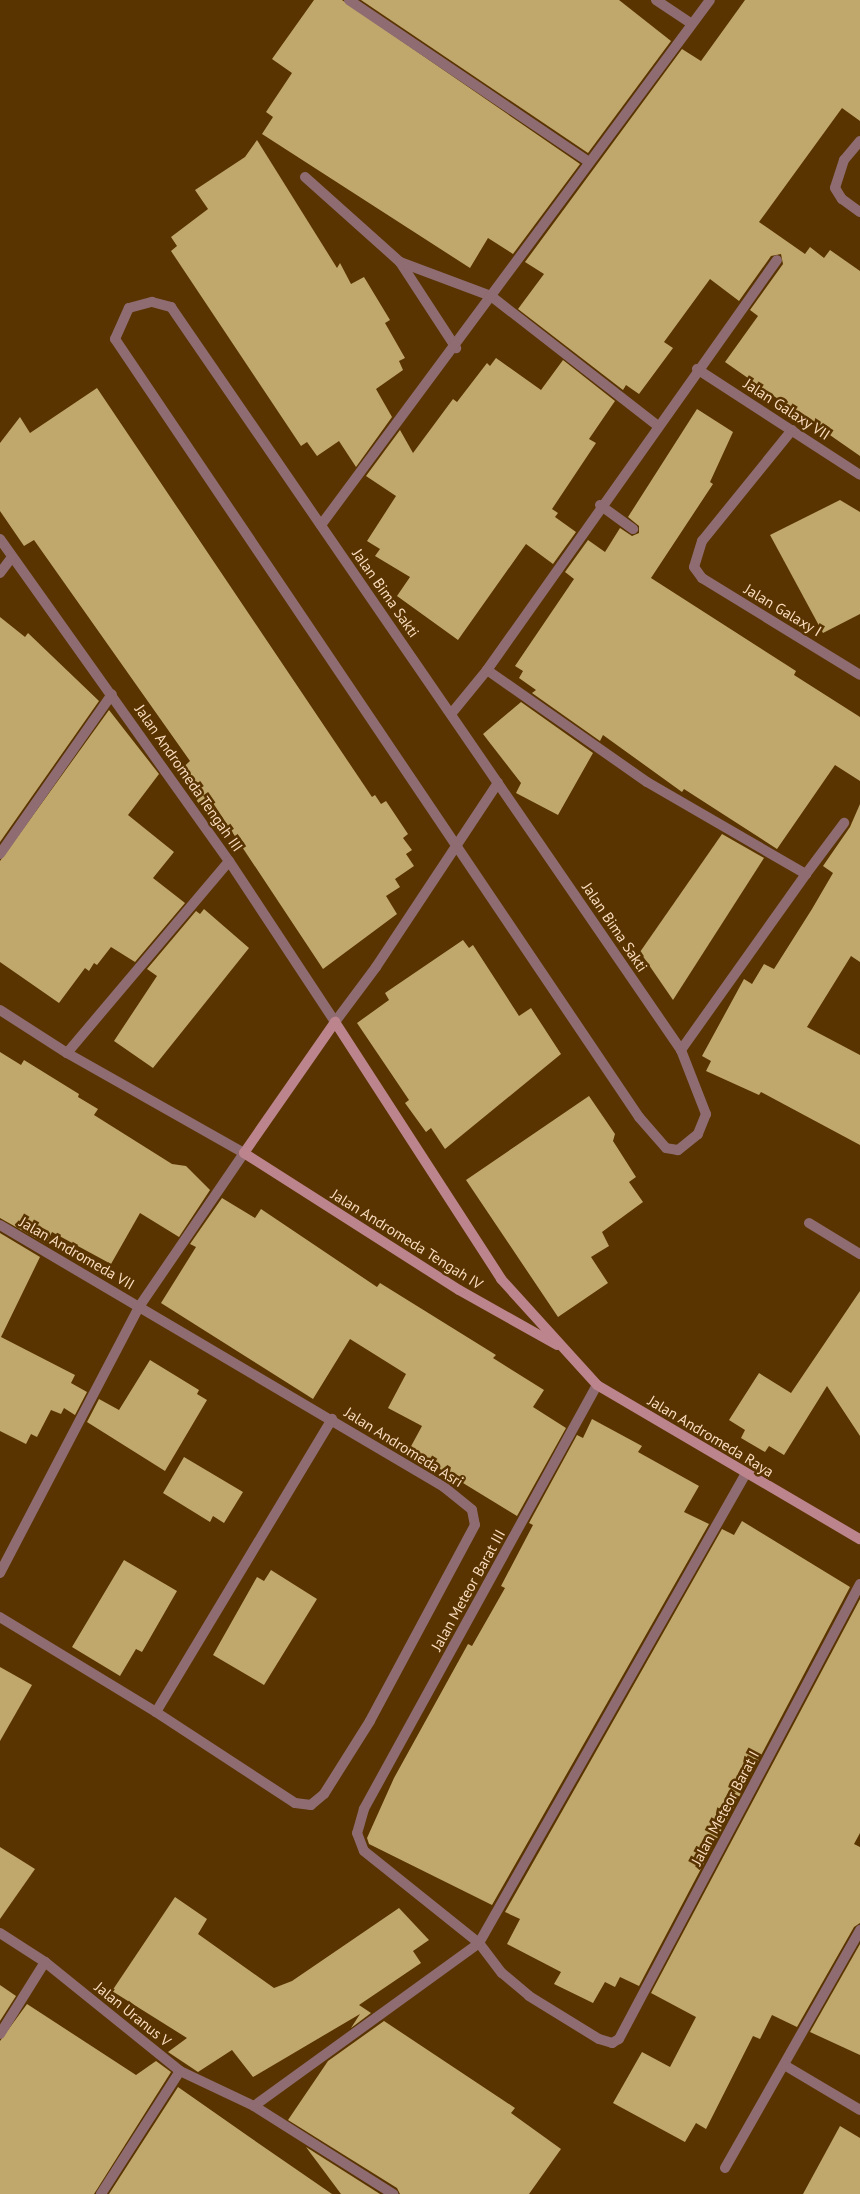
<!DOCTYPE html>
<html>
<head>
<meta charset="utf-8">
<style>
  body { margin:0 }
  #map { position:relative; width:860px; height:2194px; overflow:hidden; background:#593400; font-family:"PT Sans",sans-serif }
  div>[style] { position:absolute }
  .building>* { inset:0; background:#c0a76b }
  .lane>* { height:10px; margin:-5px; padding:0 5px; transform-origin:5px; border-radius:5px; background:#8f6c71 }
  .street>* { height:10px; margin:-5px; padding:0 5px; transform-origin:5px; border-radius:5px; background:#8f6c71 }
  .secondary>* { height:10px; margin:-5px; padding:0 5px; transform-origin:5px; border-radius:5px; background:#bc848d }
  span { translate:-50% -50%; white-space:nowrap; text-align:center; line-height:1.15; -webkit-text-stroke:5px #593400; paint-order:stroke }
  .street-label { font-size:15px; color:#f9dcbe }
</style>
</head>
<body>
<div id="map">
  <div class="building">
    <div style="clip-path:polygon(314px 0,342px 0,580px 164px,513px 254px,488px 238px,470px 268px,262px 134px,273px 117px,266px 112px,292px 73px,272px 59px)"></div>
    <div style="clip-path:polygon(361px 0,619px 0,671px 41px,588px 153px)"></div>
    <div style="clip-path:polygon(745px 0,860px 0,860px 121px,842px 108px,759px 222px,805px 254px,810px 247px,824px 258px,830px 250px,860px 271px,860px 456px,725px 362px,758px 316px,750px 310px,783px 264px,781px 254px,771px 256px,739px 301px,710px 279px,664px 342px,673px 348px,639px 394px,626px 385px,623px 390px,518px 309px,544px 274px,525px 262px,682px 49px,701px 61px)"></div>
    <div style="clip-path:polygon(257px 140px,337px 268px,340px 263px,351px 284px,364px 277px,390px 320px,385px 323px,405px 358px,399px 361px,403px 370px,376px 389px,392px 417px,356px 467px,339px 441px,317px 456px,307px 442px,301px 446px,171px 251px,177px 246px,171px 237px,208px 209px,195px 190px,245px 157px)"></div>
    <div style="clip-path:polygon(496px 358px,541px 390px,563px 360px,615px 401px,589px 439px,596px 443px,552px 509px,558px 513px,555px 517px,576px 532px,553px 564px,526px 544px,458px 640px,397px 596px,410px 577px,375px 556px,380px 549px,367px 541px,396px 496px,366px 476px,400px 430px,413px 453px,453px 399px,457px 402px,487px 363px,490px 366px)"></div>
    <div style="clip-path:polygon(97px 388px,372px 797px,375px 795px,381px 804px,386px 801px,408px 834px,403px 838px,412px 850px,406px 854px,414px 866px,395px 879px,400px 887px,386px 896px,397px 914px,323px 969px,213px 803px,210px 800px,201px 807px,178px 772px,190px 761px,34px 540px,24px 546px,0 511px,0 443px,20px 417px,30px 433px)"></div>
    <div style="clip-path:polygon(697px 409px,733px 432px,710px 482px,713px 484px,651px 578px,796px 671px,794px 675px,860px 717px,860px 781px,835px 765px,777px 849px,684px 789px,682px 792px,603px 735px,600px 741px,532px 693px,536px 690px,519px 678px,523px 671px,515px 666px,574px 579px,565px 572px,588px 540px,605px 552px,620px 528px,632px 536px,639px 533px,639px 526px,628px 517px)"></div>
    <div style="clip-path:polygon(840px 500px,860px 512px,860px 614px,823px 633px,770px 535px)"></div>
    <div style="clip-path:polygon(0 617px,25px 637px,28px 633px,99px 701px,0 842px)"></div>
    <div style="clip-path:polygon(521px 702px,593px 753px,558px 815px,516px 793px,521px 783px,483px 734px)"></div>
    <div style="clip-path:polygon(109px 710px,159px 774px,128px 815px,174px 852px,153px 878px,185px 903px,135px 962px,111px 947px,97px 965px,94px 963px,89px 971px,85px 968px,59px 1003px,0 962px,0 861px)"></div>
    <div style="clip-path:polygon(860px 804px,860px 962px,851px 956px,807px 1027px,860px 1055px,860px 1145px,761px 1092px,759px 1095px,706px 1071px,711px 1061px,702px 1056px,744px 979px,752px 984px,764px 964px,774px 969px,812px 909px,833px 873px,823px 866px,850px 827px)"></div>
    <div style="clip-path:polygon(722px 834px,764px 858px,673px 1000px,640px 952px)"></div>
    <div style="clip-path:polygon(204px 909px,249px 948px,153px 1068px,114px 1041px,157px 976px,147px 969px,196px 911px,200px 914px)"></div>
    <div style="clip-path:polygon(463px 940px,469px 948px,473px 945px,519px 1016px,531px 1008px,561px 1054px,445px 1149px,431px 1128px,426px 1132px,405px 1103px,409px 1100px,357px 1023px,389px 1000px,385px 993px)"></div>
    <div style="clip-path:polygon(0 1052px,21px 1065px,24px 1060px,79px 1094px,78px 1097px,98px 1109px,94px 1115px,172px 1164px,186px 1166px,210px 1190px,179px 1237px,140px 1213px,111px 1264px,52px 1232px,46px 1244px,0 1218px)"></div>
    <div style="clip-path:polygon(589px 1096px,615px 1134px,613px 1141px,636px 1177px,629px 1182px,643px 1202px,602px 1232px,609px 1246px,591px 1257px,608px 1283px,558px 1317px,466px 1180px)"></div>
    <div style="clip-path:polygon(222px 1198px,255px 1218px,261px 1209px,377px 1287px,380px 1283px,496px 1355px,493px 1358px,544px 1390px,533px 1407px,566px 1428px,517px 1516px,409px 1450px,422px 1426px,388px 1408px,406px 1374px,350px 1339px,313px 1399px,161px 1303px,196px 1247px,190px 1244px)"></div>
    <div style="clip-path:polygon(0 1233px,40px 1257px,1px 1337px,75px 1375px,71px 1383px,87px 1392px,75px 1415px,64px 1408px,61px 1414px,51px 1410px,37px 1437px,31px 1434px,26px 1444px,0 1431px)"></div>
    <div style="clip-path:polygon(860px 1291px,860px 1436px,827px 1386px,784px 1455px,769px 1446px,765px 1452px,741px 1438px,745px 1430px,729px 1420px,759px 1373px,791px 1393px)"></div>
    <div style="clip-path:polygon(150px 1360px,199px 1390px,197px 1394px,207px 1400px,165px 1471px,87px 1422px,99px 1399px,119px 1410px)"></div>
    <div style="clip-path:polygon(592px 1419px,642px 1446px,638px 1452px,699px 1486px,684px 1512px,709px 1524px,492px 1905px,369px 1844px,367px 1838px,394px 1778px,468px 1644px,472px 1646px,505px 1588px,501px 1586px,533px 1525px,529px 1523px,577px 1435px,583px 1438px)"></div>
    <div style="clip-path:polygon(184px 1457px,243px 1492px,224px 1523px,213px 1516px,210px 1522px,163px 1493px)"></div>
    <div style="clip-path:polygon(742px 1521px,850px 1587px,639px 1986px,620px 1977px,615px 1987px,605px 1982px,593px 2003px,554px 1984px,561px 1972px,507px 1944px,520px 1919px,505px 1912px,722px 1529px,734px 1535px)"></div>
    <div style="clip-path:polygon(124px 1560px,177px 1591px,142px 1652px,136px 1649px,120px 1676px,72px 1647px)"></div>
    <div style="clip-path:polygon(271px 1570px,317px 1599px,264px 1685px,213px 1655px,257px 1577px,264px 1581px)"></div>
    <div style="clip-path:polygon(860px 1599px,860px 1833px,854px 1844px,860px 1847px,860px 1923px,854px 1927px,797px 2027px,772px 2015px,760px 2039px,753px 2036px,706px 2129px,696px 2123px,685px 2142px,613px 2103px,642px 2052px,670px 2067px,696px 2017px,651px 1993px)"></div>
    <div style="clip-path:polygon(0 1667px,32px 1685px,0 1741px)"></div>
    <div style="clip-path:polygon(0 1847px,35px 1869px,0 1919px)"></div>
    <div style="clip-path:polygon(175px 1897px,207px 1919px,198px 1934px,274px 1988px,292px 1981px,399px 1908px,429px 1940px,413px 1951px,421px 1963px,359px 2005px,371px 2013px,351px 2028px,360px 2014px,253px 2077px,232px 2050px,198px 2072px,168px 2052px,187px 2038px,112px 1991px)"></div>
    <div style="clip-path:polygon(860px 1944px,860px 2055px,810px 2032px)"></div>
    <div style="clip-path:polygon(0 1985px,16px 1996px,0 2021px)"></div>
    <div style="clip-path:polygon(27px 2004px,136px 2075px,156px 2061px,171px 2072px,94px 2194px,0 2194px,0 2041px)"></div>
    <div style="clip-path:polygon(384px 2021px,515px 2108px,511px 2113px,561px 2149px,529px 2194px,400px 2194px,397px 2188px,288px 2120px,328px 2061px)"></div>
    <div style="clip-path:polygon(178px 2087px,248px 2136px,332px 2194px,109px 2194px)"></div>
    <div style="clip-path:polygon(840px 2126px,860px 2138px,860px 2194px,803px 2194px)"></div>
    <div style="clip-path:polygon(306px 2147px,380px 2194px,341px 2194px)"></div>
  </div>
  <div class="lane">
    <div style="left:809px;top:1223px;width:60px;rotate:31.3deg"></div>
  </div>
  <div class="street">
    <div style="left:349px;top:0;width:288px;rotate:34deg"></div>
    <div style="left:656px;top:0;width:43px;rotate:33.7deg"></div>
    <div style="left:860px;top:141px;width:25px;rotate:130deg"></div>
    <div style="left:844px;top:160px;width:29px;rotate:108deg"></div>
    <div style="left:835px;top:188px;width:13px;rotate:58deg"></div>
    <div style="left:842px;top:199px;width:22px;rotate:36deg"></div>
    <div style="left:305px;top:177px;width:127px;rotate:41.8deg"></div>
    <div style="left:400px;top:262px;width:103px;rotate:56.9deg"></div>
    <div style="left:400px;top:262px;width:97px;rotate:20.5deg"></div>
    <div style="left:491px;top:296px;width:210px;rotate:37.9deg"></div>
    <div style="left:152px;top:302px;width:20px;rotate:15deg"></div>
    <div style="left:171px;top:307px;width:901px;rotate:55.53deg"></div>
    <div style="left:681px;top:1050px;width:69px;rotate:68.7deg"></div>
    <div style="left:706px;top:1114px;width:22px;rotate:112deg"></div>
    <div style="left:698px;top:1134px;width:26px;rotate:141deg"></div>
    <div style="left:678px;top:1150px;width:12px;rotate:-171deg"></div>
    <div style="left:666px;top:1148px;width:41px;rotate:-131.1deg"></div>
    <div style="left:639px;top:1117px;width:938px;rotate:-123.96deg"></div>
    <div style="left:115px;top:339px;width:34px;rotate:-66deg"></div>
    <div style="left:129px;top:308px;width:24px;rotate:-15deg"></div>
    <div style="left:697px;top:369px;width:194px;rotate:33deg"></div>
    <div style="left:792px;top:430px;width:143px;rotate:129deg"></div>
    <div style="left:702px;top:541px;width:27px;rotate:107deg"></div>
    <div style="left:694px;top:567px;width:14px;rotate:54deg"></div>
    <div style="left:702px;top:578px;width:185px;rotate:31.5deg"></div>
    <div style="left:600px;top:505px;width:41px;rotate:36deg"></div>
    <div style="left:321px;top:525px;width:653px;rotate:-53.46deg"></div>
    <div style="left:0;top:539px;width:395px;rotate:54.6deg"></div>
    <div style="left:229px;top:861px;width:193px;rotate:56.6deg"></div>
    <div style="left:335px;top:1022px;width:69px;rotate:-53.3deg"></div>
    <div style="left:376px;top:967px;width:221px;rotate:-56.5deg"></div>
    <div style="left:0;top:573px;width:20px;rotate:-53deg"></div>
    <div style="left:487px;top:670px;width:195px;rotate:35deg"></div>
    <div style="left:647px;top:782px;width:184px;rotate:30.1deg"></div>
    <div style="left:806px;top:874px;width:216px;rotate:125.4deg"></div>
    <div style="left:451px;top:714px;width:57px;rotate:-50.7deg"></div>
    <div style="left:487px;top:670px;width:502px;rotate:-54.73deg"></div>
    <div style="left:0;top:854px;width:195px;rotate:-55deg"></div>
    <div style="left:806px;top:874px;width:64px;rotate:-53.3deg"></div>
    <div style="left:0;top:1010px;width:80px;rotate:32.7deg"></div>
    <div style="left:67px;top:1053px;width:203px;rotate:29.5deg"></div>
    <div style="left:244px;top:1153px;width:186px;rotate:124.3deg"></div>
    <div style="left:139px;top:1307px;width:300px;rotate:117.6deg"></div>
    <div style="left:67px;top:1053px;width:251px;rotate:-49.8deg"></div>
    <div style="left:0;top:1225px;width:516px;rotate:30.54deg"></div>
    <div style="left:444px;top:1487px;width:36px;rotate:39deg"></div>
    <div style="left:472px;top:1510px;width:15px;rotate:79deg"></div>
    <div style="left:475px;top:1525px;width:222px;rotate:118.2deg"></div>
    <div style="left:370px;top:1721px;width:86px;rotate:122.2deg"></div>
    <div style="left:324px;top:1794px;width:17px;rotate:140deg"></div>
    <div style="left:311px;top:1805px;width:16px;rotate:-173deg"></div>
    <div style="left:295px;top:1803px;width:166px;rotate:-146.8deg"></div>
    <div style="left:156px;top:1712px;width:183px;rotate:-148.7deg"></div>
    <div style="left:597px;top:1385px;width:484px;rotate:118.8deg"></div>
    <div style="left:364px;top:1809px;width:25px;rotate:106deg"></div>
    <div style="left:357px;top:1833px;width:19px;rotate:69deg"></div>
    <div style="left:364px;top:1851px;width:147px;rotate:38.7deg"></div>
    <div style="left:479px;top:1943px;width:38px;rotate:53deg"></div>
    <div style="left:502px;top:1973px;width:35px;rotate:40deg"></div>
    <div style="left:529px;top:1996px;width:82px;rotate:31.6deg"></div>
    <div style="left:599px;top:2039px;width:14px;rotate:17deg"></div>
    <div style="left:612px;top:2043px;width:8px;rotate:-30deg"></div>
    <div style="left:619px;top:2039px;width:515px;rotate:-62.09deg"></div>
    <div style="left:156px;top:1712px;width:342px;rotate:-59deg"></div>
    <div style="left:0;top:1933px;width:54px;rotate:32.8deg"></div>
    <div style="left:45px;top:1962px;width:174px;rotate:38.9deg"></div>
    <div style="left:180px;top:2071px;width:82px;rotate:25.3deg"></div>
    <div style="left:254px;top:2106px;width:165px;rotate:32.3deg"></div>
    <div style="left:0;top:2034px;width:85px;rotate:-58deg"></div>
    <div style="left:786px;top:2066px;width:86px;rotate:30.7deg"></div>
    <div style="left:254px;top:2106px;width:278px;rotate:-35.9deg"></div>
    <div style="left:479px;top:1943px;width:538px;rotate:-60.39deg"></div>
    <div style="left:725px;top:2168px;width:274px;rotate:-60.4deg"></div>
    <div style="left:101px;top:2194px;width:146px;rotate:-57.3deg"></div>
  </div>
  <div class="secondary">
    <div style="left:557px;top:1345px;width:112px;rotate:-150.7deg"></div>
    <div style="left:459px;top:1290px;width:255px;rotate:-147.5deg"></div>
    <div style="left:244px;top:1153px;width:160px;rotate:-55.2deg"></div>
    <div style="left:335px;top:1022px;width:306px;rotate:57.1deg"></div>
    <div style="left:501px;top:1279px;width:143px;rotate:47.8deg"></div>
    <div style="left:597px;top:1385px;width:305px;rotate:30.4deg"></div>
  </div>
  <div class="street-label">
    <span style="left:787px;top:409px;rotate:33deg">Jalan Galaxy VII</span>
    <span style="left:386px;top:593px;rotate:55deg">Jalan Bima Sakti</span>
    <span style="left:783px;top:610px;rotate:31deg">Jalan Galaxy I</span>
    <span style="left:189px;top:778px;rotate:55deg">Jalan Andromeda Tengah III</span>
    <span style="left:615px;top:927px;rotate:56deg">Jalan Bima Sakti</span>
    <span style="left:407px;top:1239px;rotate:32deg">Jalan Andromeda Tengah IV</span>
    <span style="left:77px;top:1253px;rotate:30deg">Jalan Andromeda VII</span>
    <span style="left:711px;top:1436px;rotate:31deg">Jalan Andromeda Raya</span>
    <span style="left:404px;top:1447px;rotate:32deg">Jalan Andromeda Asri</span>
    <span style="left:468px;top:1590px;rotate:-61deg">Jalan Meteor Barat III</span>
    <span style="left:725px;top:1808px;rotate:-62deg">Jalan Meteor Barat I</span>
    <span style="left:133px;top:2014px;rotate:39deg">Jalan Uranus V</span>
  </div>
</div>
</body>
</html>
